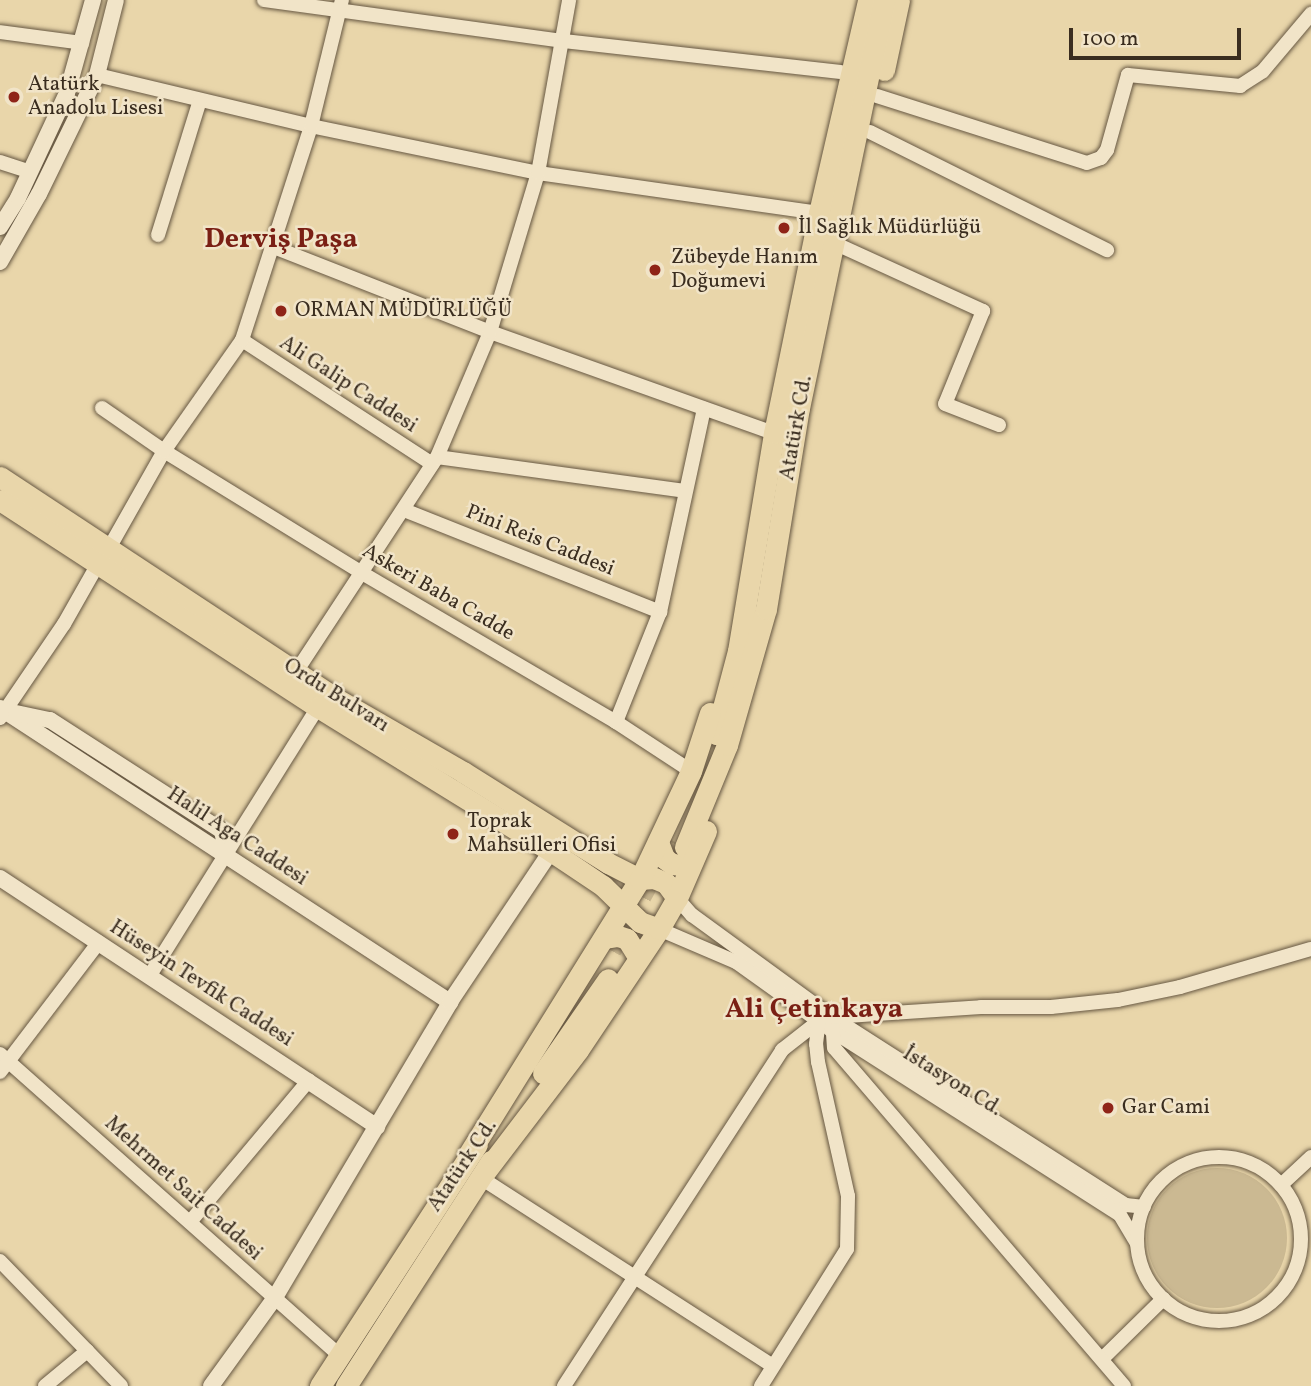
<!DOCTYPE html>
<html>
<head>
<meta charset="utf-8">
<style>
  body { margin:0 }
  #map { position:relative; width:1311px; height:1386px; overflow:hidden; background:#e9d6aa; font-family:Vollkorn,serif }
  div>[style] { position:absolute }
  .green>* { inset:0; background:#cbb992 }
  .round { border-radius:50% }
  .primary-tunnel>* { height:21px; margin-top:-10.5px; transform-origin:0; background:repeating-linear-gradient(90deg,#c6b48e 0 21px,transparent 0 31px) }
  .roads { filter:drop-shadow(0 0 2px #665742) drop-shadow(0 0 2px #665742) }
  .minor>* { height:14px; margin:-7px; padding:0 7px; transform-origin:7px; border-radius:7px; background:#f1e4c8 }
  .minor>.ring { margin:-7px; padding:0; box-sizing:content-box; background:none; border:14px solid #f1e4c8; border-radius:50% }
  .tertiary>* { height:16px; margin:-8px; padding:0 8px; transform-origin:8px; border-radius:8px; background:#f1e4c8 }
  .primary>* { height:21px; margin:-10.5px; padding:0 10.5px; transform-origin:10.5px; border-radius:10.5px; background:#e9d6aa }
  .dots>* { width:19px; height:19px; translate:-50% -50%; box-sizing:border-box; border:4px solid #f1e4c8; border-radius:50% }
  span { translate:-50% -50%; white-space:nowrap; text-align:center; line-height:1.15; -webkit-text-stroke:5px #f1e4c8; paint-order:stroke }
  .poi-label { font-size:21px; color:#3a2d1f }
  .left { translate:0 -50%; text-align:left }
  .street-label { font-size:21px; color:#3a2d1f }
  .district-label { font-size:28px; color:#7a1f14; font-weight:700 }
  .scale { position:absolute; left:1069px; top:28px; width:172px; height:32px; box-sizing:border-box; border:4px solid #3a2d1f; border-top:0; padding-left:9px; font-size:21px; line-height:24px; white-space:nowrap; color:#3a2d1f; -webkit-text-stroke:5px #f1e4c8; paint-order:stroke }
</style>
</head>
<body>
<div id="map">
  <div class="green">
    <div class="round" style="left:1147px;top:1168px;width:140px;height:140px"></div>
  </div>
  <div class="primary-tunnel">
    <div style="left:611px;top:950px;width:126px;rotate:-61deg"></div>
  </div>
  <div class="roads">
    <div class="minor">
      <div style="left:264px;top:0;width:303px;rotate:7.8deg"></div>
      <div style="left:564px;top:41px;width:278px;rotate:6.4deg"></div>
      <div style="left:0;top:32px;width:83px;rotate:7.6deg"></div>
      <div style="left:97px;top:75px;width:220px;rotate:13.4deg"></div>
      <div style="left:311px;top:126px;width:232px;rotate:11.7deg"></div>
      <div style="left:538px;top:173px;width:284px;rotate:8.1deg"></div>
      <div style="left:877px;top:96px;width:220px;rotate:17.7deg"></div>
      <div style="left:1087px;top:163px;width:15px;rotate:-20deg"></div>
      <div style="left:1101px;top:158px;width:10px;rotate:-53deg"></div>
      <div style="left:1107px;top:150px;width:78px;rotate:-74.4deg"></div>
      <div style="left:1128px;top:75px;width:113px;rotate:5.6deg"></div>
      <div style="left:1240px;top:86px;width:27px;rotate:-33deg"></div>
      <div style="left:1263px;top:71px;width:75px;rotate:-49.9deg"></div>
      <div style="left:870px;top:132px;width:265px;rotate:26.5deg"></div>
      <div style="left:0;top:162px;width:32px;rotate:18deg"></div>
      <div style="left:158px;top:235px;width:141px;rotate:-72.7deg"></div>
      <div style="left:834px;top:243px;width:164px;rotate:24.5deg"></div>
      <div style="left:983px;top:311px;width:100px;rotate:112.2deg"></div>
      <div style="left:945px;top:404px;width:58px;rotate:21.3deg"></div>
      <div style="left:271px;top:246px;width:235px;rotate:21.4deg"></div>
      <div style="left:490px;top:332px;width:301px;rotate:19.6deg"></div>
      <div style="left:242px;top:340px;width:227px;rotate:33.1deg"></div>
      <div style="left:102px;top:408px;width:75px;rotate:34.7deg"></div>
      <div style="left:164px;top:451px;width:233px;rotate:31.6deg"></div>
      <div style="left:362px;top:573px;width:294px;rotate:30.4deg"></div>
      <div style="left:616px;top:722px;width:90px;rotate:33.2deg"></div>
      <div style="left:437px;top:457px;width:250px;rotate:7.8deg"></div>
      <div style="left:404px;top:510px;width:276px;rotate:21.7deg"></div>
      <div style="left:108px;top:550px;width:114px;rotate:-60.5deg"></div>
      <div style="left:164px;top:451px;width:136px;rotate:-54.9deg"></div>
      <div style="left:242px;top:340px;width:225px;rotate:-72.1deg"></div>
      <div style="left:311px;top:126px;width:130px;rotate:-76.2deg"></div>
      <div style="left:296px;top:672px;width:257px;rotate:-56.7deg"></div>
      <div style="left:437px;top:457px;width:136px;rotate:-67deg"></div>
      <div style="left:490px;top:332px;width:166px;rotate:-73.2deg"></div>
      <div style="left:538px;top:173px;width:176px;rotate:-79.8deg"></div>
      <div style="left:0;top:718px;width:114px;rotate:-55.8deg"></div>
      <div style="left:64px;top:624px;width:69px;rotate:-60.5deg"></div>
      <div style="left:616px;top:722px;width:118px;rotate:-68.2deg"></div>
      <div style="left:660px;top:612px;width:208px;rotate:-77.8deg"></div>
      <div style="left:677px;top:898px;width:23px;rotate:49deg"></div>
      <div style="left:692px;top:915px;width:173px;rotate:36.1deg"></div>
      <div style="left:832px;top:1017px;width:349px;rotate:32.6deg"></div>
      <div style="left:1126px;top:1205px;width:18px;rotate:6deg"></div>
      <div style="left:659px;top:929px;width:84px;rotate:23.2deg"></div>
      <div style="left:736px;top:962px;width:117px;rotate:35.6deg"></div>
      <div style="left:831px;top:1030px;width:343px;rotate:32.6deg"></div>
      <div style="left:1120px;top:1215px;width:33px;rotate:59deg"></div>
      <div style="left:150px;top:975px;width:316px;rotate:-57.9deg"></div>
      <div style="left:0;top:1054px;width:453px;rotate:41.6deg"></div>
      <div style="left:0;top:1072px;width:163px;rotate:-52.7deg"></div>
      <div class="ring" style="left:1137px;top:1157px;width:150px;height:150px"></div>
      <div style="left:481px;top:1178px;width:347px;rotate:32.8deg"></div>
      <div style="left:1281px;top:1185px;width:41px;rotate:-43deg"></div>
      <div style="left:190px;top:1222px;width:185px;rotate:-50deg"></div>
      <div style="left:0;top:1261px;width:174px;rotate:45.9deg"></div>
      <div style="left:1102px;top:1359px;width:86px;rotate:-44.5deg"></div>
      <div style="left:45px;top:1386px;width:55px;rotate:-39.8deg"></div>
      <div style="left:564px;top:1386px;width:401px;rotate:-57deg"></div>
      <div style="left:782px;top:1050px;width:47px;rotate:-38.1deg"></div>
      <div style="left:761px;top:1386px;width:162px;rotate:-57.9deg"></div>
      <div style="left:847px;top:1249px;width:53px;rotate:-88.9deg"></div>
      <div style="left:848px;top:1196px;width:137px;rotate:-102.6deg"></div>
      <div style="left:818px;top:1062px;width:18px;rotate:-96deg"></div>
      <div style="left:816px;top:1044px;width:23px;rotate:-83deg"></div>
      <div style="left:1124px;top:1386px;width:445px;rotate:-130.6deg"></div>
      <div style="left:834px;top:1048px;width:31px;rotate:-94deg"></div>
      <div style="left:832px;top:1017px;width:149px;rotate:-3.8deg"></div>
      <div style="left:981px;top:1007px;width:70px"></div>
      <div style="left:1051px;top:1007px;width:67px;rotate:-6deg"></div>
      <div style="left:1118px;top:1000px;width:63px;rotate:-11.8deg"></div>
      <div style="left:1180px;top:987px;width:136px;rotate:-16.2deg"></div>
    </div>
    <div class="tertiary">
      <div style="left:0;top:227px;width:34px;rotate:-58deg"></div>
      <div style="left:18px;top:198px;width:116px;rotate:-65deg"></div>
      <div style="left:67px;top:93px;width:97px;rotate:-74.4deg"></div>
      <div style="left:0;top:262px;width:78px;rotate:-60.2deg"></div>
      <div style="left:39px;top:194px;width:132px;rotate:-64deg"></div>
      <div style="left:97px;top:75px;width:77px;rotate:-75.8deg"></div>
      <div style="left:0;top:708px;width:538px;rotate:33.16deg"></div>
      <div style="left:16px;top:713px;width:35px;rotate:12deg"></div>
      <div style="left:50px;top:720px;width:205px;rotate:32.8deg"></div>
      <div style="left:222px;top:831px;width:25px;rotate:78deg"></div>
      <div style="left:0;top:878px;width:452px;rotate:33.4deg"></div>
      <div style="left:211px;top:1386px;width:107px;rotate:-54.1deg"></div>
      <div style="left:274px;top:1299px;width:345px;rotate:-59.3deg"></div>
      <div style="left:450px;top:1002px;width:182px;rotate:-56.2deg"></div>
    </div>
    <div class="primary">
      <div style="left:884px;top:70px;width:72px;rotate:-77.9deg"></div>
      <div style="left:0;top:477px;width:401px;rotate:33.4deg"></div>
      <div style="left:335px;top:698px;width:148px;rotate:30deg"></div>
      <div style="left:463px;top:772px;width:171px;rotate:32.1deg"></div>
      <div style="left:608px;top:863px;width:36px;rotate:27deg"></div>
      <div style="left:640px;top:879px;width:14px;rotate:-4deg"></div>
      <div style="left:654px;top:878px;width:13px;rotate:23deg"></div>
      <div style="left:666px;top:883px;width:19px;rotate:54deg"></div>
      <div style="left:0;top:500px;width:379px;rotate:33.1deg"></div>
      <div style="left:318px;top:707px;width:274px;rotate:31.7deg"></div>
      <div style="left:551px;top:851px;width:63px;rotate:33.9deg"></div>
      <div style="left:603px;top:886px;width:52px;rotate:44.2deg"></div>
      <div style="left:640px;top:922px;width:20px;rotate:20deg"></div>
      <div style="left:716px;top:734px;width:86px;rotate:-75.2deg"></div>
      <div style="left:738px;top:651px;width:221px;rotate:-80.6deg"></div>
      <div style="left:774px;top:433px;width:225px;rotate:-78.4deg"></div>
      <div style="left:819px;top:213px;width:219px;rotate:-77deg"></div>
      <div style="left:658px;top:842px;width:17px;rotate:69deg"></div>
      <div style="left:664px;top:858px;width:10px;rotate:37deg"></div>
      <div style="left:672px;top:864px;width:9px;rotate:6deg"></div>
      <div style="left:681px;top:865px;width:13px;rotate:-23deg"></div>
      <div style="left:685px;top:847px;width:110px;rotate:-67.6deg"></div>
      <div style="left:727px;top:745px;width:141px;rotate:-74deg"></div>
      <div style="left:766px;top:609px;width:204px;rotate:-80.7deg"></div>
      <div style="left:799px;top:408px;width:417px;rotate:-78.2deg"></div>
      <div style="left:605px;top:938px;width:13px;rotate:-9deg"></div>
      <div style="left:618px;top:936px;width:9px;rotate:18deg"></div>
      <div style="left:627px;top:939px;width:22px;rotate:58deg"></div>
      <div style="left:543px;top:1073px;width:114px;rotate:-55.3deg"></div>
      <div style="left:468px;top:1155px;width:325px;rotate:-58.1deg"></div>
      <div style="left:640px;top:879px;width:119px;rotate:-64.7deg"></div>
      <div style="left:691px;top:771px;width:61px;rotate:-71.9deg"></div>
      <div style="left:485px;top:1172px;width:153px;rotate:-52.7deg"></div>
      <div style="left:578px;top:1050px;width:146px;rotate:-56.2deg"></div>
      <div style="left:659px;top:929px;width:36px;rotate:-60deg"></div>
      <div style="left:677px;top:898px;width:73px;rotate:-66.6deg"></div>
      <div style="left:320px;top:1386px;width:288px;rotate:-57deg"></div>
      <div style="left:346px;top:1386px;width:268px;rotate:-57.2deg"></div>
    </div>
  </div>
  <div class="dots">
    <div style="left:14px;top:97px;background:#8f2418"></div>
    <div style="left:784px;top:228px;background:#8f2418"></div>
    <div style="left:655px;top:270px;background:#8f2418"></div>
    <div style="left:281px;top:311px;background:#8f2418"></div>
    <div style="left:453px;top:834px;background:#8f2418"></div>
    <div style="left:1108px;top:1108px;background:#8f2418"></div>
  </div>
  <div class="poi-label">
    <span class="left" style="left:28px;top:97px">Atatürk<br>Anadolu Lisesi</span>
    <span class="left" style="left:798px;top:228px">İl Sağlık Müdürlüğü</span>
    <span class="left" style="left:671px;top:270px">Zübeyde Hanım<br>Doğumevi</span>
    <span class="left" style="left:295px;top:311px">ORMAN MÜDÜRLÜĞÜ</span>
    <span class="left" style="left:467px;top:834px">Toprak<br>Mahsülleri Ofisi</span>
    <span class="left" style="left:1122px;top:1108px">Gar Cami</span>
  </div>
  <div class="street-label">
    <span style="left:348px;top:385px;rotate:33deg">Ali Galip Caddesi</span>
    <span style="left:797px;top:428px;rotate:-80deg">Atatürk Cd.</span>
    <span style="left:540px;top:541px;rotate:22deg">Pini Reis Caddesi</span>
    <span style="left:438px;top:593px;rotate:30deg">Askeri Baba Cadde</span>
    <span style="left:336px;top:696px;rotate:32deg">Ordu Bulvarı</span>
    <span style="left:237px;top:837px;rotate:33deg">Halil Aga Caddesi</span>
    <span style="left:201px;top:984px;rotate:33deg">Hüseyin Tevfik Caddesi</span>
    <span style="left:952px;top:1082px;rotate:32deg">İstasyon Cd.</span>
    <span style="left:463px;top:1166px;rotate:-56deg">Atatürk Cd.</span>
    <span style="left:183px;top:1189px;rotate:42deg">Mehrmet Sait Caddesi</span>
  </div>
  <div class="district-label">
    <span style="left:281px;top:240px">Derviş Paşa</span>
    <span style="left:814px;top:1010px">Ali Çetinkaya</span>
  </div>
  <div class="scale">100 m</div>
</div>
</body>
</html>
